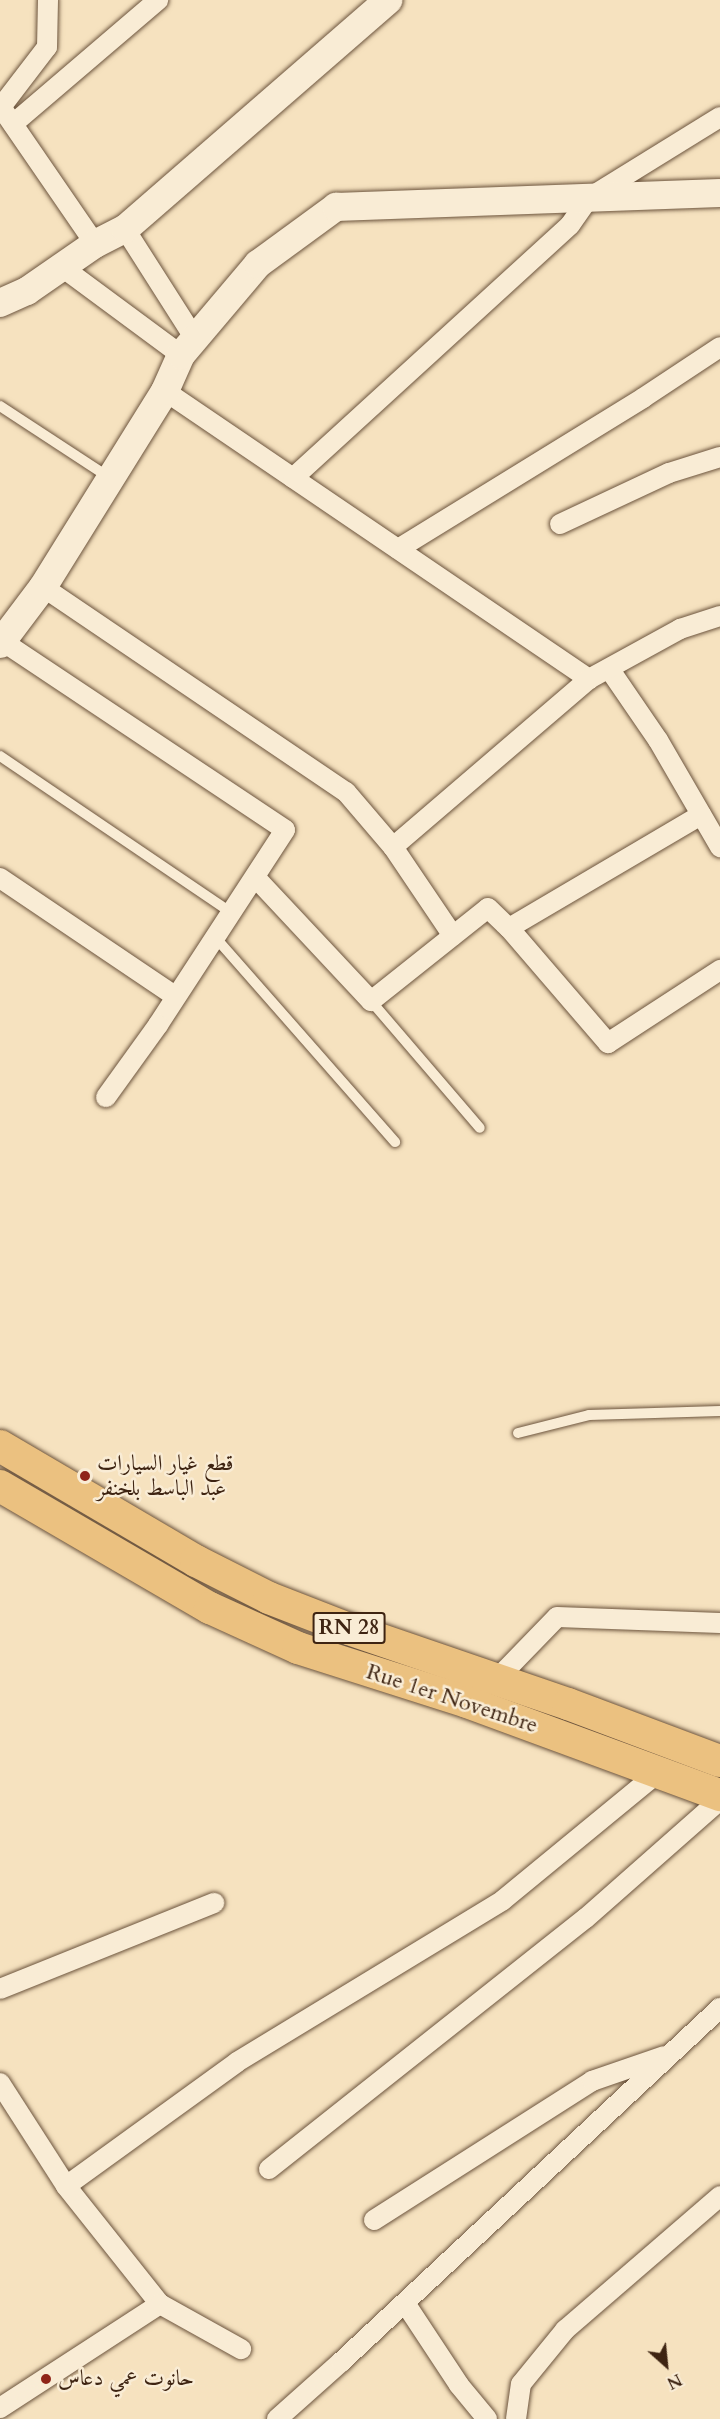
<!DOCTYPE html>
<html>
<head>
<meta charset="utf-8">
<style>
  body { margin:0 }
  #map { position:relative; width:720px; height:2419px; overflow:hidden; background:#f6e2bf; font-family:Cardo,Amiri,serif }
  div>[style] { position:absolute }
  .roads { filter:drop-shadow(0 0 2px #6c543d) drop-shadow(0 0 2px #6c543d) }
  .lane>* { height:10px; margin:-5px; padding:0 5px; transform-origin:5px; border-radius:5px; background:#f9ecd5 }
  .street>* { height:20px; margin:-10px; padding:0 10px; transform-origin:10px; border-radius:10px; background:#f9ecd5 }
  .secondary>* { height:28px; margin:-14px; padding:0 14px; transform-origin:14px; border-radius:14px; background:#f9ecd5 }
  .primary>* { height:32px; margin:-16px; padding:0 16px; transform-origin:16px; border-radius:16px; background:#ebc180 }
  .dots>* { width:16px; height:16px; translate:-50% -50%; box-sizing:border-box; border:3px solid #f9ecd5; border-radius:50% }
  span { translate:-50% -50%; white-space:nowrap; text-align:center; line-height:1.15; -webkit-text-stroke:5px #f9ecd5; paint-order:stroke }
  .shield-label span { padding:2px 4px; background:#f9ecd5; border:2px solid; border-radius:4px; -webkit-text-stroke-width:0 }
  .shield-label { font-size:21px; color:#3e2412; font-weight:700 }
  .poi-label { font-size:22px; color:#3e2412 }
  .left { translate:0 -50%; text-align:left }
  .street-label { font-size:22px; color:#3e2412 }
  .north { position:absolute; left:636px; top:2335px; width:60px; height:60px; -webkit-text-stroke:4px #f9ecd5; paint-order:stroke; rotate:153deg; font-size:16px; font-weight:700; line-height:24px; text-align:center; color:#3e2412 }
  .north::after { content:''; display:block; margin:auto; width:21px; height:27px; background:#3e2412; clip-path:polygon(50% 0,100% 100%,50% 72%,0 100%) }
</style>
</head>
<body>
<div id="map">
  <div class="roads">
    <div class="lane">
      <div style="left:0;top:406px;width:131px;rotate:33.2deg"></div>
      <div style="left:0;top:756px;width:280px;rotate:34.1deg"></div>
      <div style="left:215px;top:937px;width:273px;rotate:48.7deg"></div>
      <div style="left:371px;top:1001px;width:167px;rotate:49.4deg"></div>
      <div style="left:518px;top:1433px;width:73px;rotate:-14.2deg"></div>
      <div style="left:589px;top:1415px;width:131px;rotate:-1.7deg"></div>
    </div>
    <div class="street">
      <div style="left:48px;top:0;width:47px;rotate:91.2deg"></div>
      <div style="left:47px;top:47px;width:76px;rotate:127.5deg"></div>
      <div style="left:1px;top:107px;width:166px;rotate:55.5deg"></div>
      <div style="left:13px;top:124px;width:191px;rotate:-40.5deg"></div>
      <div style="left:125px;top:229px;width:130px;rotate:57.5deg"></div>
      <div style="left:62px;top:267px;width:148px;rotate:36.5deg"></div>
      <div style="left:165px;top:391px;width:513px;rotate:34.19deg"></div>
      <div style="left:293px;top:478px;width:375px;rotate:-42.4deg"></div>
      <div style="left:570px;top:225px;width:33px;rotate:-55deg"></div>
      <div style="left:589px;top:198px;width:154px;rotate:-31.7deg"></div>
      <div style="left:560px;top:524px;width:120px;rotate:-25.1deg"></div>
      <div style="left:669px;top:473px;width:53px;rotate:-17.4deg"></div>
      <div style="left:398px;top:549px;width:288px;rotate:-31.6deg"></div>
      <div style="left:643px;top:398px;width:92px;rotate:-33.5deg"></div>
      <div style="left:43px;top:587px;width:366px;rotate:34.1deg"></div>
      <div style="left:346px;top:792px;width:72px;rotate:49.5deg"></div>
      <div style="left:393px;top:847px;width:107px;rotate:56deg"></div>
      <div style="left:2px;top:641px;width:340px;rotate:33.7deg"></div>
      <div style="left:285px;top:830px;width:233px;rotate:123.1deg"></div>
      <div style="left:158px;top:1025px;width:89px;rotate:125.8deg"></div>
      <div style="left:610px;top:670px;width:85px;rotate:55.6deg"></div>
      <div style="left:658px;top:740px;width:124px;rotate:59.9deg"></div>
      <div style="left:393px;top:847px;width:258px;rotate:-40.6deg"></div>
      <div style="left:589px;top:679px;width:104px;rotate:-28.8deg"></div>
      <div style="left:680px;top:629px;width:42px;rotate:-18deg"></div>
      <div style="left:255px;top:877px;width:170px;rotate:46.9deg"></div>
      <div style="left:371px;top:1001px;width:149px;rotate:-38.5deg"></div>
      <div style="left:488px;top:908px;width:29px;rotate:44deg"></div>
      <div style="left:509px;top:928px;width:152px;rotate:49.3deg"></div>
      <div style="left:608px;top:1043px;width:134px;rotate:-33.1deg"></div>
      <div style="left:0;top:878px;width:211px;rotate:34deg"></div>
      <div style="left:509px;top:928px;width:223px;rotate:-30.5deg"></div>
      <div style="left:497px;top:1679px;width:86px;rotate:-45.9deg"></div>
      <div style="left:557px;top:1617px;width:163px;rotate:2.1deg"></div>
      <div style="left:0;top:1989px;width:231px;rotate:-21.9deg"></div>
      <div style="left:0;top:2083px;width:122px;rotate:57.3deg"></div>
      <div style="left:66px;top:2186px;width:151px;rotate:51.5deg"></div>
      <div style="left:269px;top:2169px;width:404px;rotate:-38.4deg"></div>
      <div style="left:586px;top:1918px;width:179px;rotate:-41.4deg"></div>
      <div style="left:66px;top:2186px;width:211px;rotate:-35.9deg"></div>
      <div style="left:237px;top:2062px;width:311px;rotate:-31.3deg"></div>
      <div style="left:503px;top:1900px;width:202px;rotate:-39.4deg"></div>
      <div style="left:374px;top:2220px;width:259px;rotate:-32.5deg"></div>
      <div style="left:592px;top:2081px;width:76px;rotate:-19.1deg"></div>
      <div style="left:405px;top:2303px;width:98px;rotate:56.6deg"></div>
      <div style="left:459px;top:2385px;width:44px;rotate:50.5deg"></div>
      <div style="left:0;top:2408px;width:191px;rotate:-33deg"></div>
      <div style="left:160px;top:2304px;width:93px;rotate:29.1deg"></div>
      <div style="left:277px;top:2419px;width:86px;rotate:-41.7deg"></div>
      <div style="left:341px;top:2362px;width:519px;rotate:-43.05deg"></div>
      <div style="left:516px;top:2419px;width:35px;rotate:-82deg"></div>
      <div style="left:521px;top:2384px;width:70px;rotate:-50.8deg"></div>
      <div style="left:565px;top:2330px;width:205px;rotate:-40.8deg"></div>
    </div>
    <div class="secondary">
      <div style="left:0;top:303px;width:30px;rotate:-24deg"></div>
      <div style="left:27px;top:291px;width:83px;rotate:-34.7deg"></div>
      <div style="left:95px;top:244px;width:34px;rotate:-27deg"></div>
      <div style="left:125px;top:229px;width:349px;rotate:-41deg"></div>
      <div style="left:0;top:644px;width:71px;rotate:-53deg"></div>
      <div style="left:43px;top:587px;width:231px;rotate:-58.1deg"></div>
      <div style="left:165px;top:391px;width:39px;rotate:-66deg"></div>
      <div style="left:181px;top:355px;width:119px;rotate:-49.8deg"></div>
      <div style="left:258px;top:264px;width:97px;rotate:-36.2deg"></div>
      <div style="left:336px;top:207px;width:384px;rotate:-2.1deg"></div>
    </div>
    <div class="primary">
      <div style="left:0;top:1446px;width:227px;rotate:30.4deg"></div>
      <div style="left:196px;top:1561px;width:82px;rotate:26.9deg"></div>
      <div style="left:269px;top:1598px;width:86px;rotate:21.2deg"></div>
      <div style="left:349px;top:1629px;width:231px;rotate:18.9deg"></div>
      <div style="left:568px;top:1704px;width:162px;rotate:20.6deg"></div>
      <div style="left:0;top:1486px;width:243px;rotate:30.2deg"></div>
      <div style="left:210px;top:1608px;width:97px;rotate:24.4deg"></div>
      <div style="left:298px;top:1648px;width:177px;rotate:17.7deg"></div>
      <div style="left:467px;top:1702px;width:270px;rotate:20.2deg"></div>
    </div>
  </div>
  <div class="dots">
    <div style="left:85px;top:1476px;background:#8f2418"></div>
    <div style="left:46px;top:2379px;background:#8f2418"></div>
  </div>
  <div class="shield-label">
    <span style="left:349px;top:1628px">RN 28</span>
  </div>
  <div class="poi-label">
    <span class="left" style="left:97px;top:1476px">قطع غيار السيارات<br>عبد الباسط بلخنفر</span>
    <span class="left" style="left:58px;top:2379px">حانوت عمي دعاس</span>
  </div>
  <div class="street-label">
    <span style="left:452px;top:1699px;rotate:18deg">Rue 1er Novembre</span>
  </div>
  <div class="north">N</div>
</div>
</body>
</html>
